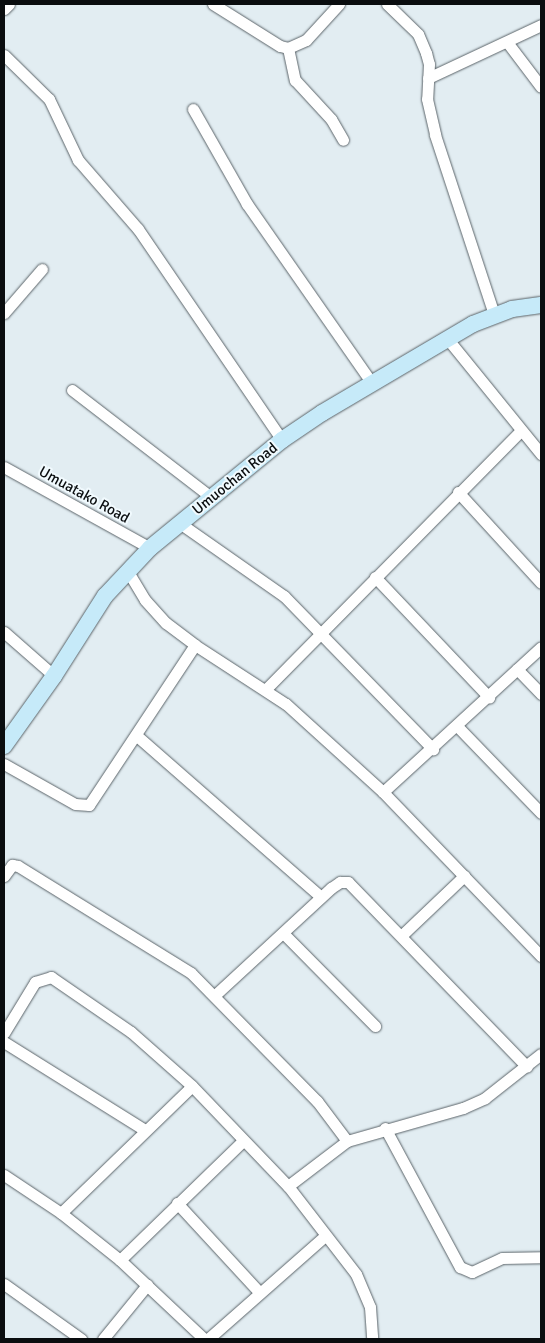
<!DOCTYPE html>
<html>
<head>
<meta charset="utf-8">
<style>
  body { margin:0 }
  #map { position:relative; width:545px; height:1343px; overflow:hidden; background:#e2edf2; font-family:Signika,sans-serif }
  div>[style] { position:absolute }
  .roads { filter:drop-shadow(0 0 1px #5b6469) drop-shadow(0 0 1px #5b6469) }
  .street>* { height:11px; margin:-5.5px; padding:0 5.5px; transform-origin:5.5px; border-radius:5.5px; background:#fff }
  .secondary>* { height:16px; margin:-8px; padding:0 8px; transform-origin:8px; border-radius:8px; background:#c6eaf9 }
  span { translate:-50% -50%; white-space:nowrap; text-align:center; line-height:1.15; -webkit-text-stroke:4px #f1fafe; paint-order:stroke }
  .street-label { font-size:15px; color:#0a0d0f }
  .frame { position:absolute; inset:0; border:5px solid #0a0d0f; pointer-events:none }
</style>
</head>
<body>
<div id="map">
  <div class="roads">
    <div class="street">
      <div style="left:213px;top:4px;width:79px;rotate:32.1deg"></div>
      <div style="left:280px;top:46px;width:8px;rotate:14deg"></div>
      <div style="left:288px;top:48px;width:20px;rotate:-24deg"></div>
      <div style="left:306px;top:40px;width:49px;rotate:-47.5deg"></div>
      <div style="left:387px;top:4px;width:43px;rotate:44.1deg"></div>
      <div style="left:418px;top:34px;width:21px;rotate:67deg"></div>
      <div style="left:426px;top:53px;width:11px;rotate:75deg"></div>
      <div style="left:429px;top:64px;width:35px;rotate:93deg"></div>
      <div style="left:427px;top:99px;width:37px;rotate:77deg"></div>
      <div style="left:435px;top:135px;width:188px;rotate:71.8deg"></div>
      <div style="left:4px;top:9px;width:7px;rotate:-45deg"></div>
      <div style="left:507px;top:42px;width:56px;rotate:52.9deg"></div>
      <div style="left:288px;top:48px;width:33px;rotate:78deg"></div>
      <div style="left:295px;top:80px;width:53px;rotate:47.3deg"></div>
      <div style="left:331px;top:119px;width:24px;rotate:60deg"></div>
      <div style="left:4px;top:55px;width:63px;rotate:44.4deg"></div>
      <div style="left:49px;top:99px;width:68px;rotate:64.6deg"></div>
      <div style="left:78px;top:160px;width:91px;rotate:49deg"></div>
      <div style="left:138px;top:229px;width:255px;rotate:55.7deg"></div>
      <div style="left:428px;top:78px;width:125px;rotate:-25.1deg"></div>
      <div style="left:193px;top:109px;width:109px;rotate:60.4deg"></div>
      <div style="left:247px;top:204px;width:218px;rotate:55.1deg"></div>
      <div style="left:4px;top:313px;width:58px;rotate:-49.2deg"></div>
      <div style="left:446px;top:337px;width:151px;rotate:50.9deg"></div>
      <div style="left:72px;top:390px;width:177px;rotate:37.6deg"></div>
      <div style="left:4px;top:467px;width:167px;rotate:29deg"></div>
      <div style="left:458px;top:492px;width:123px;rotate:47.6deg"></div>
      <div style="left:181px;top:524px;width:126px;rotate:35deg"></div>
      <div style="left:284px;top:596px;width:214px;rotate:45.8deg"></div>
      <div style="left:127px;top:570px;width:35px;rotate:59deg"></div>
      <div style="left:145px;top:600px;width:31px;rotate:48deg"></div>
      <div style="left:166px;top:623px;width:36px;rotate:37deg"></div>
      <div style="left:195px;top:645px;width:108px;rotate:33deg"></div>
      <div style="left:286px;top:704px;width:131px;rotate:42.2deg"></div>
      <div style="left:383px;top:792px;width:228px;rotate:46.1deg"></div>
      <div style="left:375px;top:577px;width:166px;rotate:46.5deg"></div>
      <div style="left:4px;top:632px;width:67px;rotate:41.3deg"></div>
      <div style="left:517px;top:669px;width:35px;rotate:46deg"></div>
      <div style="left:266px;top:689px;width:363px;rotate:-45.4deg"></div>
      <div style="left:457px;top:726px;width:121px;rotate:46deg"></div>
      <div style="left:137px;top:736px;width:244px;rotate:41.2deg"></div>
      <div style="left:4px;top:764px;width:81px;rotate:29.4deg"></div>
      <div style="left:75px;top:804px;width:14px;rotate:4deg"></div>
      <div style="left:89px;top:805px;width:192px;rotate:-56.5deg"></div>
      <div style="left:383px;top:792px;width:214px;rotate:-42.5deg"></div>
      <div style="left:4px;top:876px;width:14px;rotate:-54deg"></div>
      <div style="left:12px;top:865px;width:6px;rotate:9deg"></div>
      <div style="left:18px;top:866px;width:203px;rotate:31.7deg"></div>
      <div style="left:191px;top:973px;width:180px;rotate:45.5deg"></div>
      <div style="left:317px;top:1101px;width:50px;rotate:53.1deg"></div>
      <div style="left:283px;top:933px;width:131px;rotate:45.3deg"></div>
      <div style="left:402px;top:935px;width:86px;rotate:-43.6deg"></div>
      <div style="left:215px;top:995px;width:158px;rotate:-42.7deg"></div>
      <div style="left:331px;top:888px;width:11px;rotate:-34deg"></div>
      <div style="left:340px;top:882px;width:8px"></div>
      <div style="left:348px;top:882px;width:257px;rotate:45.9deg"></div>
      <div style="left:4px;top:1033px;width:60px;rotate:-58.7deg"></div>
      <div style="left:35px;top:982px;width:17px;rotate:-17deg"></div>
      <div style="left:51px;top:977px;width:97px;rotate:34.5deg"></div>
      <div style="left:131px;top:1032px;width:81px;rotate:41.5deg"></div>
      <div style="left:4px;top:1042px;width:166px;rotate:32deg"></div>
      <div style="left:385px;top:1128px;width:158px;rotate:61.7deg"></div>
      <div style="left:460px;top:1267px;width:13px;rotate:23deg"></div>
      <div style="left:472px;top:1272px;width:33px;rotate:-25deg"></div>
      <div style="left:502px;top:1258px;width:39px;rotate:-1deg"></div>
      <div style="left:4px;top:1175px;width:69px;rotate:33.7deg"></div>
      <div style="left:61px;top:1213px;width:75px;rotate:38.5deg"></div>
      <div style="left:120px;top:1260px;width:115px;rotate:43.2deg"></div>
      <div style="left:288px;top:1186px;width:74px;rotate:-37.3deg"></div>
      <div style="left:347px;top:1141px;width:121px;rotate:-15.9deg"></div>
      <div style="left:463px;top:1108px;width:24px;rotate:-24deg"></div>
      <div style="left:485px;top:1098px;width:71px;rotate:-38.2deg"></div>
      <div style="left:177px;top:1203px;width:122px;rotate:47.3deg"></div>
      <div style="left:61px;top:1213px;width:182px;rotate:-44.1deg"></div>
      <div style="left:192px;top:1086px;width:139px;rotate:46.2deg"></div>
      <div style="left:288px;top:1186px;width:111px;rotate:52.3deg"></div>
      <div style="left:356px;top:1274px;width:36px;rotate:67deg"></div>
      <div style="left:370px;top:1307px;width:32px;rotate:86deg"></div>
      <div style="left:120px;top:1260px;width:171px;rotate:-44.1deg"></div>
      <div style="left:4px;top:1284px;width:95px;rotate:35.5deg"></div>
      <div style="left:103px;top:1339px;width:70px;rotate:-50.8deg"></div>
      <div style="left:208px;top:1339px;width:156px;rotate:-41.4deg"></div>
    </div>
    <div class="secondary">
      <div style="left:4px;top:746px;width:86px;rotate:-54.5deg"></div>
      <div style="left:54px;top:676px;width:95px;rotate:-57.5deg"></div>
      <div style="left:105px;top:596px;width:66px;rotate:-46.8deg"></div>
      <div style="left:150px;top:548px;width:171px;rotate:-39.3deg"></div>
      <div style="left:282px;top:440px;width:48px;rotate:-34deg"></div>
      <div style="left:322px;top:413px;width:175px;rotate:-30.5deg"></div>
      <div style="left:473px;top:324px;width:42px;rotate:-21deg"></div>
      <div style="left:512px;top:309px;width:29px;rotate:-8deg"></div>
    </div>
  </div>
  <div class="street-label">
    <span style="left:235px;top:479px;rotate:-39deg">Umuochan Road</span>
    <span style="left:84px;top:495px;rotate:29deg">Umuatako Road</span>
  </div>
  <div class="frame"></div>
</div>
</body>
</html>
